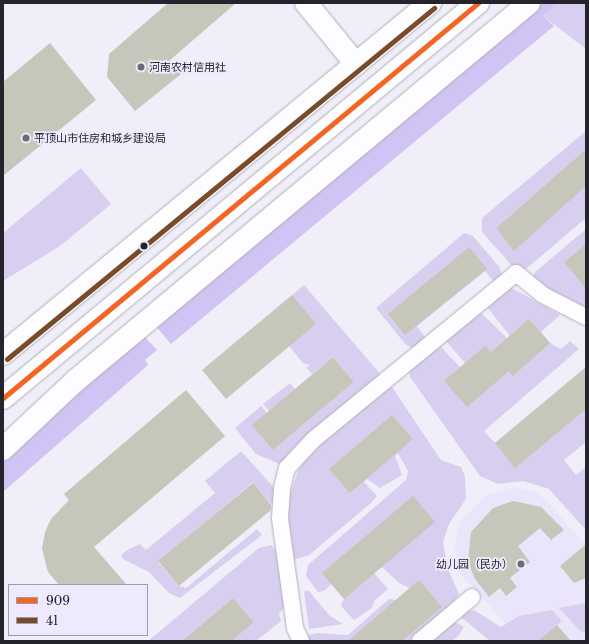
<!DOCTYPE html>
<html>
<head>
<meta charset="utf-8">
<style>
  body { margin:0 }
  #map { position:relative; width:589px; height:644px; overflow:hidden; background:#f0eef8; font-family:"Libre Baskerville","Noto Sans SC",serif }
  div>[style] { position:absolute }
  .built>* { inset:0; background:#ebe5fb }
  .green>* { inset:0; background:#d8cff0 }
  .forest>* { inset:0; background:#d1c3f3 }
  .building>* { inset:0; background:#c6c6ba }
  .roads { filter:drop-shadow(0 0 1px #b1afb8) drop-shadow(0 0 1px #b1afb8) }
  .street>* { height:16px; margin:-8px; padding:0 8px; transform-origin:8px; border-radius:8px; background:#fdfcfe }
  .secondary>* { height:22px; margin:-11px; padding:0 11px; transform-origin:11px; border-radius:11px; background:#fdfcfe }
  .primary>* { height:22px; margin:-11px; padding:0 11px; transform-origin:11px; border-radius:11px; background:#fdfcfe }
  .bus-1>* { height:5px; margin:-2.5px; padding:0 2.5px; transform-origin:2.5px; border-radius:2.5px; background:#f26522 }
  .bus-2>* { height:5px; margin:-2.5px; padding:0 2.5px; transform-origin:2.5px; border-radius:2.5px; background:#7a4b2a }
  .dots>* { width:11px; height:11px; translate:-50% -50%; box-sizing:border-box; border:2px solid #eee9fd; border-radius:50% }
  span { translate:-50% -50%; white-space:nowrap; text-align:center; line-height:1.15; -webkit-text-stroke:3.5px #eee9fd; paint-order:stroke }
  .poi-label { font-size:11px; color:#25232c }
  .left { translate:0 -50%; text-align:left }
  .right { translate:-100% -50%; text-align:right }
  .frame { position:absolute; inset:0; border:4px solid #25232c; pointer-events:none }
  .legend { position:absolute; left:8px; top:584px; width:140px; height:52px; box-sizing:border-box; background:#eee9fd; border:1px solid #9e9aa9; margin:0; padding:5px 7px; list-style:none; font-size:12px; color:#25232c }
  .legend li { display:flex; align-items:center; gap:8px; height:20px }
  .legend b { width:20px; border:1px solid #9e9aa9 }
</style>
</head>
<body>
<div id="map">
  <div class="built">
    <div style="clip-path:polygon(514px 487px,534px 491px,547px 501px,582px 541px,586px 538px,586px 641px,521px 641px,458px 571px,455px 544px,460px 522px,485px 496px)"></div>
  </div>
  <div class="green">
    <div style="clip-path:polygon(558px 3px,586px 3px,586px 49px,543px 16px)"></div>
    <div style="clip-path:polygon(586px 131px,586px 149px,496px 228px,514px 250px,586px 186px,586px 218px,526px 269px,515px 269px,482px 232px,482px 218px)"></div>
    <div style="clip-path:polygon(81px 168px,111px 204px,60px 246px,3px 281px,3px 233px)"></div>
    <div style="clip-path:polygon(586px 229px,586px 244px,564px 262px,582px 284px,586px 282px,586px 308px,538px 284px,533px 277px,535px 272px)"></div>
    <div style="clip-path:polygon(464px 233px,473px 236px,500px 268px,502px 277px,495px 283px,485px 271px,417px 326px,427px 340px,415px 349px,406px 345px,376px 308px)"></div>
    <div style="clip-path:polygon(304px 285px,382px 376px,282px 465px,256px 454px,235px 428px,261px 406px,267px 413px,273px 450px,354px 382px,333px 357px,312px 374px,307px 368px,310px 365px,303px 363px,289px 346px,292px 295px)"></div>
    <div style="clip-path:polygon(510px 287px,560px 315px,541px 332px,550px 343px,561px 349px,570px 341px,579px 349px,484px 431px,495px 443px,586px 367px,586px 442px,564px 460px,576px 475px,586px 467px,586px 530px,549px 489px,523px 481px,498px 484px,480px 476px,410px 377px,410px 371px,440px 346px,460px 367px,465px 363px,446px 341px,480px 312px,507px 338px,510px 336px,487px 307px)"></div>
    <div style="clip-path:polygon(290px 383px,295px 389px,269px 411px,263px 404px)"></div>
    <div style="clip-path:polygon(390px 384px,441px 460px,461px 467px,465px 476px,466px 499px,449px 524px,443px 542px,448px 569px,459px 594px,450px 606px,409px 641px,308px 641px,309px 635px,318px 633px,348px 635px,389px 599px,396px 600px,410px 588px,399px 583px,382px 567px,374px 573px,388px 589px,375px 600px,372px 608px,354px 620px,341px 606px,344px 599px,331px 584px,324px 591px,318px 592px,306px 576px,308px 565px,406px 480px,408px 471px,398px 453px,395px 456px,402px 475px,380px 488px,367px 479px,364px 482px,377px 496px,371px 503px,309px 555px,293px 560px,291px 547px,287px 503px,298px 471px,309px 454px)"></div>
    <div style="clip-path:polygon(241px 451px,277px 491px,276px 500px,271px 504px,252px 483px,158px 562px,179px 586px,186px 588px,257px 529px,262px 535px,180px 598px,169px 593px,149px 572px,123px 559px,121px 555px,129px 549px,140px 544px,146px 550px,215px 493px,205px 481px)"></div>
    <div style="clip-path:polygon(271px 545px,277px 552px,287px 604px,279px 614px,281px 621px,256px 641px,232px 641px,254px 622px,233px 598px,182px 641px,148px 641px,259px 548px)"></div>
    <div style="clip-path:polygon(308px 590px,329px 615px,343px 624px,309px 629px,304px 592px)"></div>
    <div style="clip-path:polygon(586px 603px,586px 630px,582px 633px,559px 608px)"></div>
    <div style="clip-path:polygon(474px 610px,501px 627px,519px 616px,552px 610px,562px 621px,538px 641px,490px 641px,461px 617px,465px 612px)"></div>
    <div style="clip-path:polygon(454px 621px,464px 627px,459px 635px,452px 641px,431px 641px)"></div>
  </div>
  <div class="forest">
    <div style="clip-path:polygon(539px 3px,558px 3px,543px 16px,554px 26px,171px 344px,154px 324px)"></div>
    <div style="clip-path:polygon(141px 333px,157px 350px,145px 360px,148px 365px,3px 492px,3px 458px)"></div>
  </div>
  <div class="building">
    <div style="clip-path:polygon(168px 3px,236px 3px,169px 61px,181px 74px,135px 111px,107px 77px,109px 54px)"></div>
    <div style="clip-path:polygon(50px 43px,96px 100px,3px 176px,3px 82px)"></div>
    <div style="clip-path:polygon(586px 149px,586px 186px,514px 251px,496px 228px)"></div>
    <div style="clip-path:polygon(586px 244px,586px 289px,564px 262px)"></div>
    <div style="clip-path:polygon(469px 247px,487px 269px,405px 335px,388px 314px)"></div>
    <div style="clip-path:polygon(292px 295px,316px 324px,226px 399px,202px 370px)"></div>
    <div style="clip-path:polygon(529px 319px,550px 343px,513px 376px,509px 371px,467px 407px,444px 381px,485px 346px,491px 352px)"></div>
    <div style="clip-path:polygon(333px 357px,354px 382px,273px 450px,252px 425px)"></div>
    <div style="clip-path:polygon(586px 367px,586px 409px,515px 468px,495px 443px)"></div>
    <div style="clip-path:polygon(186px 390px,225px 436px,94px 547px,127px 585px,59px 585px,48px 572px,42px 549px,45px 532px,51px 519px,69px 500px,64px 494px)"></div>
    <div style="clip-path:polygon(392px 415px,413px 439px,350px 493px,329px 469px)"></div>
    <div style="clip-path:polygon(253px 483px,271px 505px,271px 510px,179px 586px,158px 561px)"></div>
    <div style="clip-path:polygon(413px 496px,435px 522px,344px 599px,322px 573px)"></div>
    <div style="clip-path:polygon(513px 501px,541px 507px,564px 530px,551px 540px,540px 528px,518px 546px,530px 562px,510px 578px,517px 587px,506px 596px,500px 588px,489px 597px,475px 579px,468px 562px,471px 532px,493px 508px)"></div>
    <div style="clip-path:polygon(586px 544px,586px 578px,574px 583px,560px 566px)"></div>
    <div style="clip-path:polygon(419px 580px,442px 607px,402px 641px,348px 641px)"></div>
    <div style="clip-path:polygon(233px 598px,254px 622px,232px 641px,182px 641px)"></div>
    <div style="clip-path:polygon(557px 625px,571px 641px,538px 641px)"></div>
  </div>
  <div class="roads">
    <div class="street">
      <div style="left:301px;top:641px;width:14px;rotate:-115deg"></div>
      <div style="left:295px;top:628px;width:111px;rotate:-97.8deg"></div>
      <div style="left:280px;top:518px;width:30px;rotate:-86deg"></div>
      <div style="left:282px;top:488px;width:21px;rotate:-76deg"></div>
      <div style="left:287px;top:468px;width:38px;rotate:-47deg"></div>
      <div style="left:313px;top:440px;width:263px;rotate:-39.4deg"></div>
      <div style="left:516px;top:273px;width:35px;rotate:39deg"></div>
      <div style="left:543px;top:295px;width:48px;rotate:27.1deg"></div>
      <div style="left:420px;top:641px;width:68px;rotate:-40.2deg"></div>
    </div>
    <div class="secondary">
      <div style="left:306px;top:3px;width:79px;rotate:50.7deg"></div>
      <div style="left:3px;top:449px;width:98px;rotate:-43.3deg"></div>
      <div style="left:74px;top:382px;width:592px;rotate:-39.79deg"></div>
    </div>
    <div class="primary">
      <div style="left:3px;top:354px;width:553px;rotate:-39.42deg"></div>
      <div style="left:3px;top:398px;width:618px;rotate:-39.75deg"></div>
    </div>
  </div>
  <div class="bus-1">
    <div style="left:3px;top:398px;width:618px;rotate:-39.75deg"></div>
  </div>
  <div class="bus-2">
    <div style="left:7px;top:359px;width:553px;rotate:-39.42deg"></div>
  </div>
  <div class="dots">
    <div style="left:141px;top:67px;background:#6c6a73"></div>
    <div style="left:26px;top:138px;background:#6c6a73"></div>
    <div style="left:144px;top:246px;background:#25232c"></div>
    <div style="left:521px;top:564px;background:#6c6a73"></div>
  </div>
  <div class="poi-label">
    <span class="left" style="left:149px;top:67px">河南农村信用社</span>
    <span class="left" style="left:34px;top:138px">平顶山市住房和城乡建设局</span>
    <span class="right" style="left:513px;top:564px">幼儿园（民办）</span>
  </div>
  <div class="frame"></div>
  <ul class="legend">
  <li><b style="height:5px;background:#f26522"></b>909</li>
  <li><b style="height:5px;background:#7a4b2a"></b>41</li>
  </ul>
</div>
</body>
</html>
